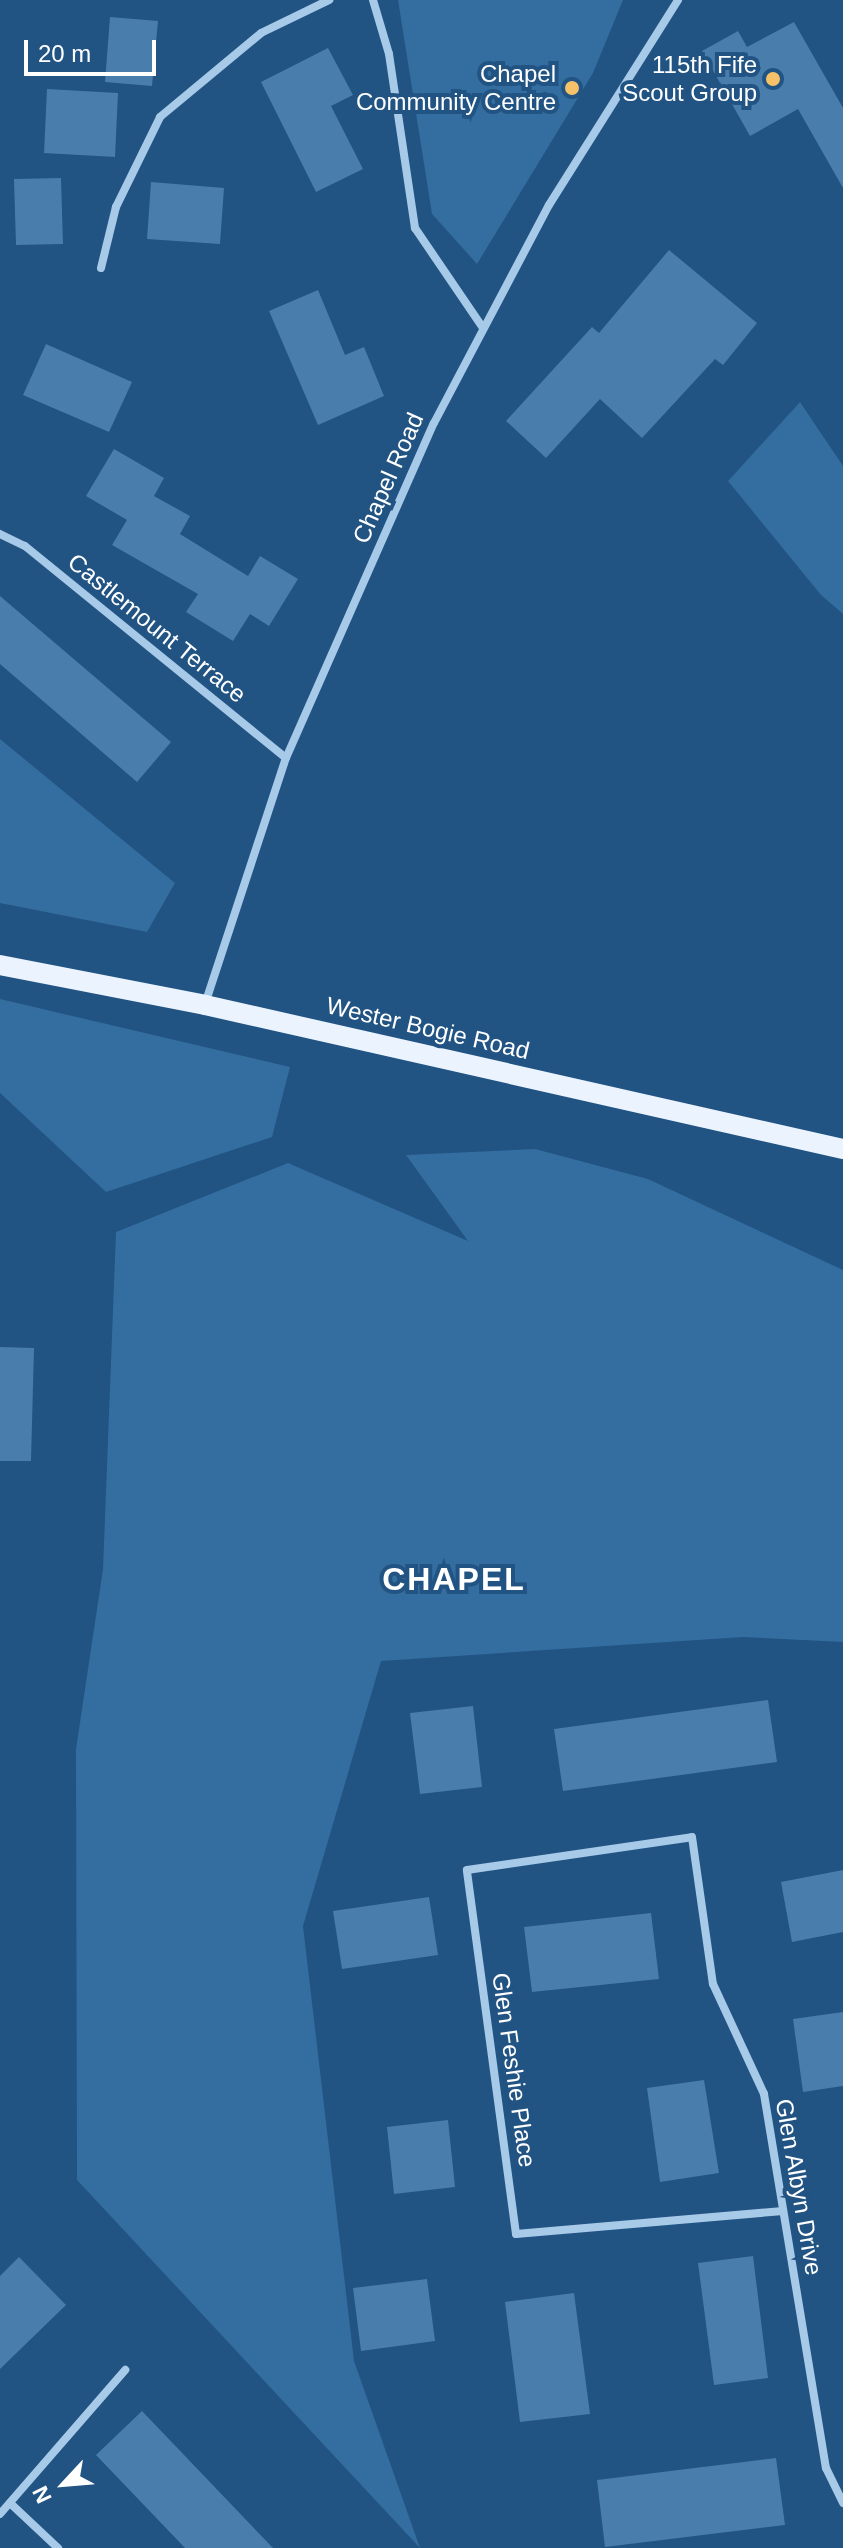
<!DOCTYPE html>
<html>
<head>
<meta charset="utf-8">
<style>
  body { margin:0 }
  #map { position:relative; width:843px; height:2548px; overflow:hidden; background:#215383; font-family:Arial,sans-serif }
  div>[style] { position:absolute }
  .green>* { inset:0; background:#346da0 }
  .building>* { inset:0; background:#497dab }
  .street>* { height:8px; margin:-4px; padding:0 4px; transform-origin:4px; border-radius:4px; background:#a8cae9 }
  .primary>* { height:20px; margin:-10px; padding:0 10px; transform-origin:10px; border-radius:10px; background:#ebf4fe }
  .dots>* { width:22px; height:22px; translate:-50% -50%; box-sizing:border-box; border:4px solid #215383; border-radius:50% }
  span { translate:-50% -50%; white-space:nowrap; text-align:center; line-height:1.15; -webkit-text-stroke:8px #215383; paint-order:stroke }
  .poi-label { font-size:24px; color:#fff }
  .right { translate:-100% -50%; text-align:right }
  .street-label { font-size:24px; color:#fff }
  .district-label { font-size:32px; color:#fff; font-weight:700; letter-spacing:2px }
  .north { position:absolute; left:24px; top:2444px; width:80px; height:80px; -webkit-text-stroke:6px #215383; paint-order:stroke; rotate:244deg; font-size:22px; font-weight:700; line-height:32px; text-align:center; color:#fff }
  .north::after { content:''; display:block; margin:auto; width:28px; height:36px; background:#fff; clip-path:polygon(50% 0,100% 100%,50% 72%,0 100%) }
  .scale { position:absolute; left:24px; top:40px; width:132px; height:36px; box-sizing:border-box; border:4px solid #fff; border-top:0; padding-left:10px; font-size:24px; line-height:28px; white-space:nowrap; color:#fff; -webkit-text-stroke:6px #215383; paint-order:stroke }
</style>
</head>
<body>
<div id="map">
  <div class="green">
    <div style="clip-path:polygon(398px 0,623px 0,593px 73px,477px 264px,432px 214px)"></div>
    <div style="clip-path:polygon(800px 402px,843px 466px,843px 614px,821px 595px,728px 481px)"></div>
    <div style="clip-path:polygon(0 739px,175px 883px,147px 932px,0 903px)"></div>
    <div style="clip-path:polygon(0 999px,290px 1067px,272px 1137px,106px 1192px,0 1093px)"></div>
    <div style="clip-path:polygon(535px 1149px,648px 1179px,843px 1270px,843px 1642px,743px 1637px,381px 1661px,303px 1926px,354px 2361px,420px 2548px,77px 2180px,76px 1749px,103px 1569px,116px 1232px,288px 1163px,468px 1241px,406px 1155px)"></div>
  </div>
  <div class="building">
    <div style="clip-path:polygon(110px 17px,158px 21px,152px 86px,105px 82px)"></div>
    <div style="clip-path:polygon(794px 22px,843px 108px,843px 188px,798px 109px,750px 136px,702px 51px,738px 31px,747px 47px)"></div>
    <div style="clip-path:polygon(328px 48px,353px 95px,331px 106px,363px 169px,316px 192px,261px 82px)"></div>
    <div style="clip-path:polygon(47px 89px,118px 93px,115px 157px,44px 153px)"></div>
    <div style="clip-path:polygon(61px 178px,63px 244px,16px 245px,14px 179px)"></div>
    <div style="clip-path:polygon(151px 182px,224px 188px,220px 244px,147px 239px)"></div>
    <div style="clip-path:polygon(669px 250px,757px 323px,723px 365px,715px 359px,642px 438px,600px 399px,546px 458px,506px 421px,592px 327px,599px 333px)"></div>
    <div style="clip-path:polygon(318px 290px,345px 355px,364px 347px,384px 396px,318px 425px,269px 311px)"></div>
    <div style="clip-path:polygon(46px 344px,132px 382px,109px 432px,23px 395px)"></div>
    <div style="clip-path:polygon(114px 449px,164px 478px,154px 496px,190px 516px,180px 534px,248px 576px,260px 556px,298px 579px,269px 626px,250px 614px,233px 641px,186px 612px,198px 594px,112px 545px,127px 520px,86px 496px)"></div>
    <div style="clip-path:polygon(0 596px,171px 742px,137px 782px,0 664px)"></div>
    <div style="clip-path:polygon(0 1347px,34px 1348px,31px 1461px,0 1461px)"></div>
    <div style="clip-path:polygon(768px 1700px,777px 1762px,563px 1791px,554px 1729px)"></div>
    <div style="clip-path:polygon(473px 1706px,482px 1787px,420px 1794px,410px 1713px)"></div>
    <div style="clip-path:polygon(843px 1870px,843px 1932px,792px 1942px,781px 1882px)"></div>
    <div style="clip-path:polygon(429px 1897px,438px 1955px,342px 1969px,333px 1911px)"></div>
    <div style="clip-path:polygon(651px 1913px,659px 1979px,532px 1992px,524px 1927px)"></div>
    <div style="clip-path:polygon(843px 2012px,843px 2086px,803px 2092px,793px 2019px)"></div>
    <div style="clip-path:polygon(704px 2080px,719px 2173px,660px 2182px,647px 2088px)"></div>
    <div style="clip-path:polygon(448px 2120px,455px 2187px,394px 2194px,387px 2127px)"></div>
    <div style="clip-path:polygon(753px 2256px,768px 2378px,714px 2385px,698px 2263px)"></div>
    <div style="clip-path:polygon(19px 2257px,66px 2305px,0 2369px,0 2276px)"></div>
    <div style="clip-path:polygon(427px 2279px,435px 2341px,361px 2351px,353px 2288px)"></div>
    <div style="clip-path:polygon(574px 2293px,590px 2414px,520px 2422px,505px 2302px)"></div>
    <div style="clip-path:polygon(142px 2411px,273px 2548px,185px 2548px,96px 2455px)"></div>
    <div style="clip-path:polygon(776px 2458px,785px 2525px,605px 2547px,597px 2480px)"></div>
  </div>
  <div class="street">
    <div style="left:373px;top:0;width:56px;rotate:73.5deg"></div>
    <div style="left:389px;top:54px;width:176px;rotate:81.5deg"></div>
    <div style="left:415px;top:228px;width:121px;rotate:55.8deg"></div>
    <div style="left:101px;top:268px;width:63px;rotate:-76.2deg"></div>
    <div style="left:116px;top:207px;width:100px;rotate:-63.9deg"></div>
    <div style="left:160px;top:117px;width:131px;rotate:-39.7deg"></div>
    <div style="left:261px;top:33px;width:76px;rotate:-25.9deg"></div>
    <div style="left:0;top:534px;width:28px;rotate:26deg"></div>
    <div style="left:25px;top:546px;width:336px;rotate:39.1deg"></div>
    <div style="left:205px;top:1004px;width:259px;rotate:-71.8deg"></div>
    <div style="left:286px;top:758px;width:366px;rotate:-66.2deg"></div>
    <div style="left:434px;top:423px;width:246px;rotate:-62.2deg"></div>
    <div style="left:549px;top:205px;width:242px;rotate:-57.8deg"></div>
    <div style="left:783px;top:2211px;width:268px;rotate:175.1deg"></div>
    <div style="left:516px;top:2234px;width:367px;rotate:-97.7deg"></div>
    <div style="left:467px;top:1870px;width:227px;rotate:-8.3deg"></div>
    <div style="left:692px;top:1837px;width:148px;rotate:81.9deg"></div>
    <div style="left:713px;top:1984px;width:121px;rotate:65.1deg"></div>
    <div style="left:764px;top:2094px;width:379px;rotate:80.6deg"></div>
    <div style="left:826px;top:2468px;width:39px;rotate:64deg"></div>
    <div style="left:10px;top:2503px;width:66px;rotate:43.2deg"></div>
    <div style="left:0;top:2514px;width:191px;rotate:-49deg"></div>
  </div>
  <div class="primary">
    <div style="left:0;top:965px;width:209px;rotate:11deg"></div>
    <div style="left:205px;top:1005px;width:654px;rotate:12.72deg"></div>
  </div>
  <div class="dots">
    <div style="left:773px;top:79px;background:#f5c269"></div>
    <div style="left:572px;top:88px;background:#f5c269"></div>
  </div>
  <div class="poi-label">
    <span class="right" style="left:757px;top:79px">115th Fife<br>Scout Group</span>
    <span class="right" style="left:556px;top:88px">Chapel<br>Community Centre</span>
  </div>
  <div class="street-label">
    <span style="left:388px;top:478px;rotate:-66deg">Chapel Road</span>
    <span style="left:157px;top:628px;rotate:39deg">Castlemount Terrace</span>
    <span style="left:428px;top:1028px;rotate:13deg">Wester Bogie Road</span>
    <span style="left:514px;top:2070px;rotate:82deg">Glen Feshie Place</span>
    <span style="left:799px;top:2187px;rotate:80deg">Glen Albyn Drive</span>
  </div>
  <div class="district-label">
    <span style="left:454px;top:1579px">CHAPEL</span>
  </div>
  <div class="north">N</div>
  <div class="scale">20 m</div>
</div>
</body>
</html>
